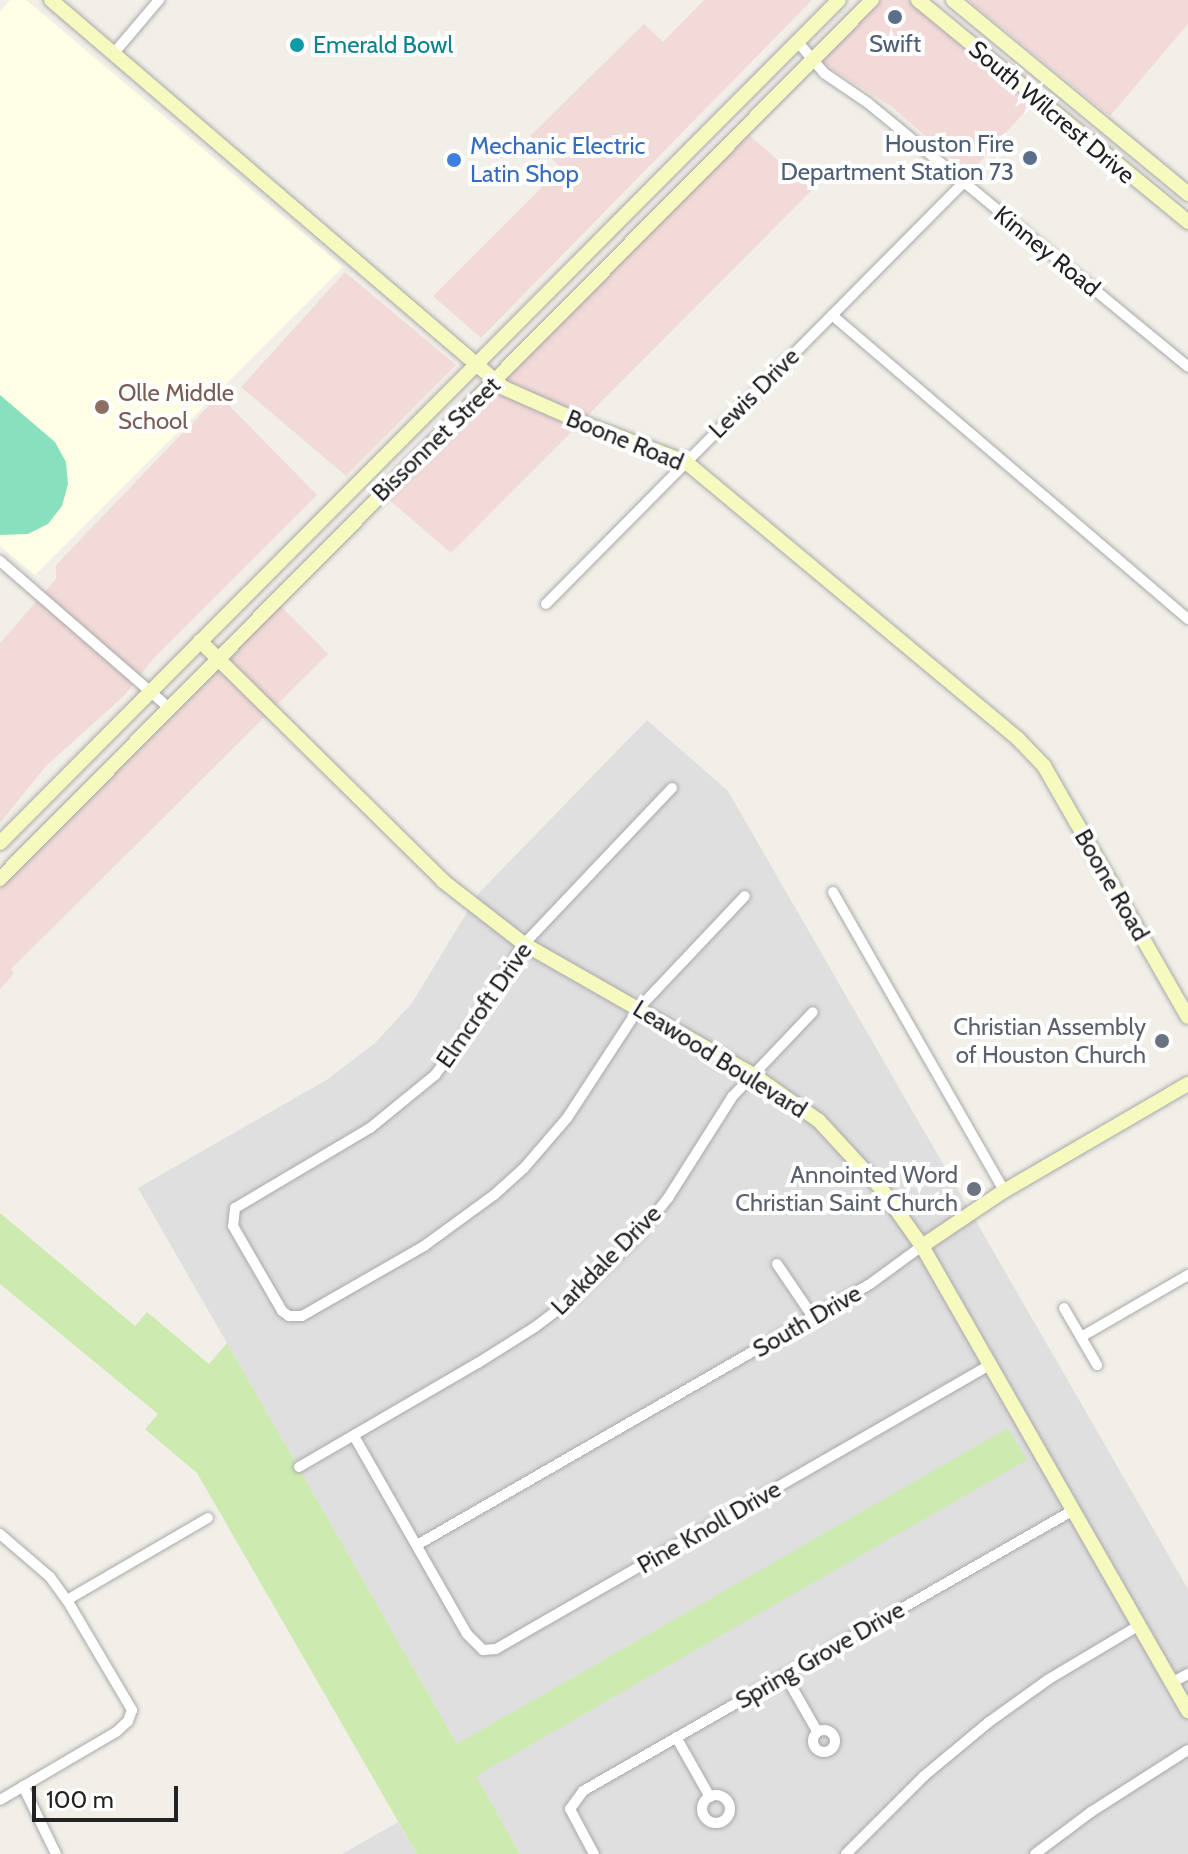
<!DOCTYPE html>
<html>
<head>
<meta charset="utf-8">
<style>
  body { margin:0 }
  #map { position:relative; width:1188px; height:1854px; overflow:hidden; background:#f2efe9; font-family:Cabin,sans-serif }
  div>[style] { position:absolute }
  .residential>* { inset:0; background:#e0dfdf }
  .commercial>* { inset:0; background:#f2dad9 }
  .education>* { inset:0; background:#ffffe5 }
  .grass>* { inset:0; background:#cdebb0 }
  .pitch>* { inset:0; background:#88e0be }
  .roads { filter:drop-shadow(0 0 2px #a9a9a9) drop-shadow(0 0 2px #a9a9a9) }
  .street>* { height:10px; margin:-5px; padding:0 5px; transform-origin:5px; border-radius:5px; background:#fff }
  .street>.ring { margin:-5px; padding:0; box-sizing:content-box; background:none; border:10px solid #fff; border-radius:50% }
  .secondary>* { height:14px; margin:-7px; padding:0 7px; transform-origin:7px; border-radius:7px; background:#f7fabf }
  .dots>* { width:22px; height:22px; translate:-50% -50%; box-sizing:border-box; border:4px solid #fff; border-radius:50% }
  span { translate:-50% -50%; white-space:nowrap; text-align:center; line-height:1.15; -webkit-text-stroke:8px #fff; paint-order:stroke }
  .service-label { font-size:24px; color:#4e5e75 }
  .right { translate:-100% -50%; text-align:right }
  .culture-label { font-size:24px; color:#0d838f }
  .left { translate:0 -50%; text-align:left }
  .street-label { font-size:24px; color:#222 }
  .shop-label { font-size:24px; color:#366cbe }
  .education-label { font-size:24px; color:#785e54 }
  .worship-label { font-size:24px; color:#5b616d }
  .scale { position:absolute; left:32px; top:1786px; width:146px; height:36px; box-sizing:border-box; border:4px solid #222; border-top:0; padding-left:10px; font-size:24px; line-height:28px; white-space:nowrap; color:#222; -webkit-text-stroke:6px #fff; paint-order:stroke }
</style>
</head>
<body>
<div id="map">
  <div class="residential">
    <div style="clip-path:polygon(647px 720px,728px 791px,1188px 1589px,1188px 1854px,520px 1854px,138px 1188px,328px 1079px,375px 1043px,412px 1003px,478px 894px)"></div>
    <div style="clip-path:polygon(398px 1822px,417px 1854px,342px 1854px)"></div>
  </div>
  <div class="commercial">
    <div style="clip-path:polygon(704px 0,812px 0,481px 338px,433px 296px,561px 168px,530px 136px,644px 24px,663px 42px)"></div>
    <div style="clip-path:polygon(880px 0,909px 0,1030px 106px,969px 174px,892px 107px,821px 62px)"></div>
    <div style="clip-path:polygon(968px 0,1188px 0,1188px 24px,1110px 116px)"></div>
    <div style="clip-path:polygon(747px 133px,812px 190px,451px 553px,388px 499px)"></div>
    <div style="clip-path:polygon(345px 272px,456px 365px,346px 476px,241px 387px)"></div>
    <div style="clip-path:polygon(219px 395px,317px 495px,153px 659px,124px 696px,46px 766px,0 823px,0 643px,56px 579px,56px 565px)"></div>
    <div style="clip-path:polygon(279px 604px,328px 654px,11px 969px,14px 974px,0 989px,0 888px)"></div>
  </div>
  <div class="education">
    <div style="clip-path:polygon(10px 0,26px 0,343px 267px,35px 575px,0 546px,0 12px)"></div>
  </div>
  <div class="grass">
    <div style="clip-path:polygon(0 1213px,135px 1326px,147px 1312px,209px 1364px,227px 1343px,457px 1744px,1008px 1428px,1027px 1460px,476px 1776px,520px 1854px,417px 1854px,197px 1473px,145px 1429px,158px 1414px,0 1284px)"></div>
  </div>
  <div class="pitch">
    <div style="clip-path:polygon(0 395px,55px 442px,66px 462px,68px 484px,62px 506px,48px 524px,28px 534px,0 535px)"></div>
  </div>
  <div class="roads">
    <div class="street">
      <div style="left:797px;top:41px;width:42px;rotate:49.8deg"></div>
      <div style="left:824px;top:73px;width:53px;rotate:34.3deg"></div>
      <div style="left:868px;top:103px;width:415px;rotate:39.5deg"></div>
      <div style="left:114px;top:53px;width:70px;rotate:-49.7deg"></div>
      <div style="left:832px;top:315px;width:468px;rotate:40.5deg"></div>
      <div style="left:0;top:561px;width:223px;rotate:41deg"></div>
      <div style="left:546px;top:604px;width:593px;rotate:-45.27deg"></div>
      <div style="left:672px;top:788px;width:215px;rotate:133.5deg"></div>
      <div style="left:524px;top:944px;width:98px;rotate:122.6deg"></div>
      <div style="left:471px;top:1027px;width:60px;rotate:126.9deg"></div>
      <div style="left:435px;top:1075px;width:84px;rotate:140.8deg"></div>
      <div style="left:370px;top:1128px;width:157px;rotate:149.3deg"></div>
      <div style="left:235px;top:1208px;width:18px;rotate:96deg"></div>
      <div style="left:233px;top:1226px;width:98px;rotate:60deg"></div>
      <div style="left:282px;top:1311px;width:9px;rotate:36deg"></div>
      <div style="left:289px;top:1316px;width:13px"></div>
      <div style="left:302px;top:1316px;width:141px;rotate:-29.8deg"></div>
      <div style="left:424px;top:1246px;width:87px;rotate:-36.1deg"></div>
      <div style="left:494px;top:1195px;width:40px;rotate:-42deg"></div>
      <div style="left:524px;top:1168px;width:66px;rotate:-49.3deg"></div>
      <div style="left:567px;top:1118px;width:131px;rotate:-56.8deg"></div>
      <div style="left:639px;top:1008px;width:154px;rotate:-46.6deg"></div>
      <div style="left:833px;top:892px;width:344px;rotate:60.2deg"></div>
      <div style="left:777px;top:1264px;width:64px;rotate:55.8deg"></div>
      <div style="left:1064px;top:1308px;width:66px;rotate:59.9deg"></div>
      <div style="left:1081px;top:1337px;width:124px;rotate:-30.1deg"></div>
      <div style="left:354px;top:1436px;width:228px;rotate:60.3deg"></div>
      <div style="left:467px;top:1634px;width:23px;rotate:45deg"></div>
      <div style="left:483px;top:1650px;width:13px;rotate:-4deg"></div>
      <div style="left:496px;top:1649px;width:568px;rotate:-29.91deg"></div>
      <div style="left:299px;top:1467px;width:207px;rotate:-30.2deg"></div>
      <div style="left:478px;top:1363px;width:67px;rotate:-32.3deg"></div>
      <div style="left:535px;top:1327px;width:51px;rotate:-37.1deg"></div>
      <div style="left:576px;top:1296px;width:90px;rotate:-44.5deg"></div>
      <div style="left:640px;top:1233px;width:45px;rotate:-51.3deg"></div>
      <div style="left:668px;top:1198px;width:120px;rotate:-57.6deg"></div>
      <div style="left:732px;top:1097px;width:117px;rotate:-46.4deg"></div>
      <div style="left:0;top:1534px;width:66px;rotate:40.7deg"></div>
      <div style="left:50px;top:1577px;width:29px;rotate:54deg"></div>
      <div style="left:67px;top:1600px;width:128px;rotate:59.4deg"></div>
      <div style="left:132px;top:1710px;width:12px;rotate:110deg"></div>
      <div style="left:128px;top:1721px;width:16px;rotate:137deg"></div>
      <div style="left:116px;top:1732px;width:134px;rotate:149.6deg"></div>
      <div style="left:417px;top:1545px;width:523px;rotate:-29.95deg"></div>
      <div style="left:870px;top:1284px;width:64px;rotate:-36.2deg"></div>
      <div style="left:67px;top:1600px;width:163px;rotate:-30.2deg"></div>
      <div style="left:785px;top:1675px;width:64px;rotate:60.3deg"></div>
      <div style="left:1171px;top:1683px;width:19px;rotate:-28deg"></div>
      <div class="ring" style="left:813px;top:1730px;width:12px;height:12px"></div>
      <div style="left:676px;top:1737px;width:69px;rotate:60.5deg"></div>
      <div style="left:23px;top:1786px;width:76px;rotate:64.1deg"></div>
      <div class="ring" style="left:702px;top:1795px;width:18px;height:18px"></div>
      <div style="left:594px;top:1854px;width:51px;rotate:-118.1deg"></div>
      <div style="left:570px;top:1809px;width:22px;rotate:-54deg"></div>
      <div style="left:583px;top:1791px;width:563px;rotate:-29.8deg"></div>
      <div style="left:846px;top:1854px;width:110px;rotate:-45deg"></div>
      <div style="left:924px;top:1776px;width:85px;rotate:-39.7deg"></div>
      <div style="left:989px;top:1722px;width:74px;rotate:-35.6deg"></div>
      <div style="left:1049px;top:1679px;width:104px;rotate:-30.8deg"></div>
      <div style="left:1035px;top:1854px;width:70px;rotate:-36.9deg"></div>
      <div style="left:1091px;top:1812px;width:115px;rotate:-32.6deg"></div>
    </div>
    <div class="secondary">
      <div style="left:51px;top:0;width:596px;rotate:40.58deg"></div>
      <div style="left:504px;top:388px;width:92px;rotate:23.8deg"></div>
      <div style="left:588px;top:425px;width:105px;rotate:20.7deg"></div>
      <div style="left:686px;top:462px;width:432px;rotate:39.8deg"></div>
      <div style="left:1018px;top:739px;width:37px;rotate:46deg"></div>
      <div style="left:1044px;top:766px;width:289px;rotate:60.2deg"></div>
      <div style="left:918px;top:0;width:350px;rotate:39.4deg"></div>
      <div style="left:953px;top:0;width:305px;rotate:39.5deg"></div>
      <div style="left:200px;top:641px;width:342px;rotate:44.6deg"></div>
      <div style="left:443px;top:881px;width:103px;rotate:37.9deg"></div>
      <div style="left:524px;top:944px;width:262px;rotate:29.7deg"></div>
      <div style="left:752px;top:1074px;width:82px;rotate:35deg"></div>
      <div style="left:819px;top:1121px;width:90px;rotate:47.3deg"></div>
      <div style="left:880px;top:1187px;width:72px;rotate:54.6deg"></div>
      <div style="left:922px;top:1246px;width:536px;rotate:60.23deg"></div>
      <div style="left:0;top:843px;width:1189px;rotate:-45.14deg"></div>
      <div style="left:0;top:879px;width:1238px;rotate:-45.23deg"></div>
      <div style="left:922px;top:1246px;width:99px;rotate:-33.9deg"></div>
      <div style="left:1004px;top:1191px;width:213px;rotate:-30.2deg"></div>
    </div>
  </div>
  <div class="dots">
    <div style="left:895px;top:17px;background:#5c6f8a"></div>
    <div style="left:297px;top:45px;background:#0f9aa8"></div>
    <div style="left:1030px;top:158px;background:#5c6f8a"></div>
    <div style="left:454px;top:160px;background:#3f7fe0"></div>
    <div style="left:102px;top:407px;background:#8d6e63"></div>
    <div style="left:1162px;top:1041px;background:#6b7280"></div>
    <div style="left:974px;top:1189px;background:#6b7280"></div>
  </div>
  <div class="service-label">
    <span style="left:895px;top:44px">Swift</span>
    <span class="right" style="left:1014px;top:158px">Houston Fire<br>Department Station 73</span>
  </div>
  <div class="culture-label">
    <span class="left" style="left:313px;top:45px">Emerald Bowl</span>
  </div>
  <div class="street-label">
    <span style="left:1052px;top:112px;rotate:40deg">South Wilcrest Drive</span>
    <span style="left:1047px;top:251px;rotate:39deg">Kinney Road</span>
    <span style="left:754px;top:393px;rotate:-45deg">Lewis Drive</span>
    <span style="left:436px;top:439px;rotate:-44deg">Bissonnet Street</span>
    <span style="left:625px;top:440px;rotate:22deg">Boone Road</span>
    <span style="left:1112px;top:885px;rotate:60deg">Boone Road</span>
    <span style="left:484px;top:1005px;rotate:-55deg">Elmcroft Drive</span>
    <span style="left:720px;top:1059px;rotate:32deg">Leawood Boulevard</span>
    <span style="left:606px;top:1260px;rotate:-45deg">Larkdale Drive</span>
    <span style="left:807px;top:1321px;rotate:-30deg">South Drive</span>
    <span style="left:709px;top:1527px;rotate:-30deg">Pine Knoll Drive</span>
    <span style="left:820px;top:1655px;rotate:-30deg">Spring Grove Drive</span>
  </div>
  <div class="shop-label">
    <span class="left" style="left:470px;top:160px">Mechanic Electric<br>Latin Shop</span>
  </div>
  <div class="education-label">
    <span class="left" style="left:118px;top:407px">Olle Middle<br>School</span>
  </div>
  <div class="worship-label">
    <span class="right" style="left:1146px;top:1041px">Christian Assembly<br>of Houston Church</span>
    <span class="right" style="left:958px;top:1189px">Annointed Word<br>Christian Saint Church</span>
  </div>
  <div class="scale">100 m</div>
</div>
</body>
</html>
